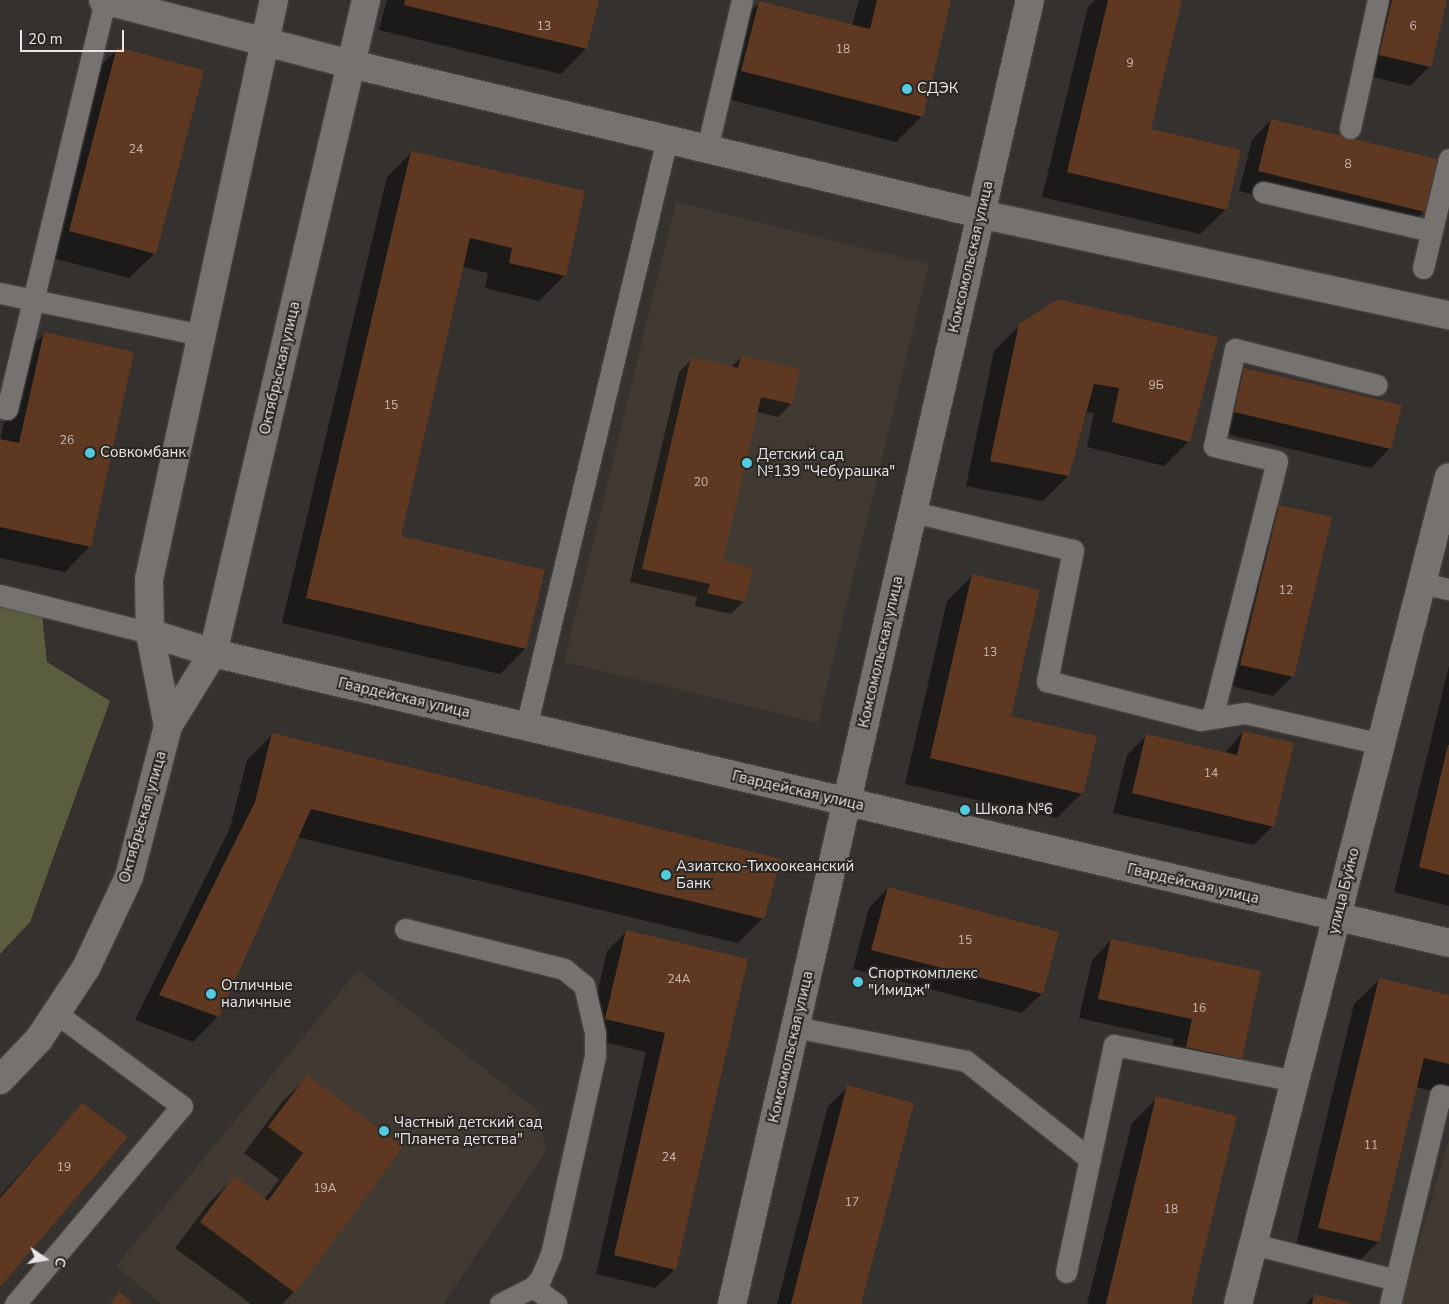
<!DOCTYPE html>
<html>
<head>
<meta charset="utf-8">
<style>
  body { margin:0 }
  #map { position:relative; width:1449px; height:1304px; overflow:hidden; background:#34312e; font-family:"Nunito Sans",sans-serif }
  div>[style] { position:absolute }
  .built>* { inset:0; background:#413a33 }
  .green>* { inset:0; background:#5a5d3e }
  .shadow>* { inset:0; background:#0007 }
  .building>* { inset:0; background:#5f3822 }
  .roads { filter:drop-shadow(0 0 1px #504e4c) drop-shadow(0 0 1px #504e4c) }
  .service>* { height:21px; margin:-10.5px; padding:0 10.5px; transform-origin:10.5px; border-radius:10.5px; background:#75726f }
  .minor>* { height:28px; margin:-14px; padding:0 14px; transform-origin:14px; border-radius:14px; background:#75726f }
  .tertiary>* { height:28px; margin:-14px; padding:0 14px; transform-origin:14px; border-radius:14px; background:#75726f }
  .dots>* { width:14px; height:14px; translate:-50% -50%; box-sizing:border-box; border:2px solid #2a2724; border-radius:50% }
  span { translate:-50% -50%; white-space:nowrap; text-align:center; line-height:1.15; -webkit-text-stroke:4px #2a2724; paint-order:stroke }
  .number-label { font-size:12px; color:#c6bab4 }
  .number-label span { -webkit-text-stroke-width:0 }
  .poi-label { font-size:15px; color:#e8e6e4 }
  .left { translate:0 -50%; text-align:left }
  .street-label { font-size:15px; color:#e8e6e4 }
  .north { position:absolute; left:20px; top:1234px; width:50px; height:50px; -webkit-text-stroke:4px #2a2724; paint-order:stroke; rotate:102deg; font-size:14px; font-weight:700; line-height:20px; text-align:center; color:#e8e6e4 }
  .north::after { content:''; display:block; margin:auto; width:18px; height:22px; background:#e8e6e4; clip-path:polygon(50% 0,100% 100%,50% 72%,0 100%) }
  .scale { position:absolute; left:20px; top:30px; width:104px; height:22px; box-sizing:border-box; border:2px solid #e8e6e4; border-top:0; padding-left:6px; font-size:15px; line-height:18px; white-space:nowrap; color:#e8e6e4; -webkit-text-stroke:4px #2a2724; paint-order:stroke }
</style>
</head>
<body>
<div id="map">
  <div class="built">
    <div style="clip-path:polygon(676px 202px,929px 264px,818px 723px,564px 662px)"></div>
    <div style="clip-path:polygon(358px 970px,538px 1111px,546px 1152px,443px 1304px,162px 1304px,116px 1266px)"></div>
    <div style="clip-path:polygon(1449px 1139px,1449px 1304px,1401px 1304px)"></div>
  </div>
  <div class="green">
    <div style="clip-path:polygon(0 603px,42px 613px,47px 662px,110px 701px,30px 922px,0 954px)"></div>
  </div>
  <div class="shadow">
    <div style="clip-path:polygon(387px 0,598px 0,586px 49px,561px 74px,379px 30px)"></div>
    <div style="clip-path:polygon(859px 0,950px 0,921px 117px,896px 142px,716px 96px,734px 27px,760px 2px,852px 26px)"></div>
    <div style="clip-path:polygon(1095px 0,1181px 0,1150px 130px,1226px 209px,1200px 234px,1042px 197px,1088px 7px)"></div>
    <div style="clip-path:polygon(1378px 0,1446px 0,1430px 66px,1410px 86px,1360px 74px)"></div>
    <div style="clip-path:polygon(118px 49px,155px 253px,129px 278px,45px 256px,92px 74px)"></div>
    <div style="clip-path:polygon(1271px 120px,1424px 211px,1405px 231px,1239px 191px,1252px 140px)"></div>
    <div style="clip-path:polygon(412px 152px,564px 276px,539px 301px,485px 288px,488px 273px,462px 267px,400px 537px,543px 571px,525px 649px,500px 674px,282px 623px,387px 177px)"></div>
    <div style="clip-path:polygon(1059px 300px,1189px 441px,1164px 466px,1087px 447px,1094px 413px,1085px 412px,1068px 476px,1043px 501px,966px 486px,994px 351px,1020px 325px)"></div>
    <div style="clip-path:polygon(44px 334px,90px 546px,65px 572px,0 558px,0 440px,19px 359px)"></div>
    <div style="clip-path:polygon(741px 357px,791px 404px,778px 417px,756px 412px,721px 562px,744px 601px,731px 614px,695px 606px,697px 597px,630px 582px,679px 372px,692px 359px,730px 368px)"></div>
    <div style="clip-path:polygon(1245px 369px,1390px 448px,1371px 468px,1215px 431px,1225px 388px)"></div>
    <div style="clip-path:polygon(1280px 506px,1331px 518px,1292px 677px,1273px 696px,1222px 684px,1260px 526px)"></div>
    <div style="clip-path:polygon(972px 576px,1010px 717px,1082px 793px,1057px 818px,905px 784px,947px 601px)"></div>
    <div style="clip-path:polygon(1449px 666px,1449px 906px,1394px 892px)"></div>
    <div style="clip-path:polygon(1243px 732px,1273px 826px,1254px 845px,1113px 813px,1127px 755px,1146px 736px,1224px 754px)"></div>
    <div style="clip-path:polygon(272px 735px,763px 918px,738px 943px,297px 837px,218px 1016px,193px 1042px,135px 1020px,230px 828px,247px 760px)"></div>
    <div style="clip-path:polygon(888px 888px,1042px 993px,1022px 1013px,853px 969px,869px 908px)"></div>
    <div style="clip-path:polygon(626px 932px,746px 960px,675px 1269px,655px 1288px,596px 1274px,646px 1052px,587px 1038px,607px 951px)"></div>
    <div style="clip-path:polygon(1111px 940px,1241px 1059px,1221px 1078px,1168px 1067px,1174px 1039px,1079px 1018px,1092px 960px)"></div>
    <div style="clip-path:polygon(1380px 979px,1449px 996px,1449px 1095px,1416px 1087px,1378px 1242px,1353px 1267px,1294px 1253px,1354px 1004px)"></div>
    <div style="clip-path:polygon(307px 1077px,401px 1147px,294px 1292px,282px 1304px,251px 1304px,175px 1248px,209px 1203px,234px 1178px,264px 1200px,279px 1179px,244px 1153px,282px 1102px)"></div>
    <div style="clip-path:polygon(848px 1087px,860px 1304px,777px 1304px,828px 1106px)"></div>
    <div style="clip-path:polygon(1157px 1098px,1190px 1304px,1087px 1304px,1132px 1123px)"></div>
    <div style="clip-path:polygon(82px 1104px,0 1285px,0 1196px)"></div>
    <div style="clip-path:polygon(1315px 1295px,1348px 1304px,1306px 1304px)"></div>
  </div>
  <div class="building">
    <div style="clip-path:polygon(405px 0,599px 0,587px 49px,404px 5px)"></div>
    <div style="clip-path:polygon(877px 0,951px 0,923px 117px,741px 71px,759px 1px,870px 29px)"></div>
    <div style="clip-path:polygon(1108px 0,1182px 0,1151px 129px,1241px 150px,1227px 210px,1067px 172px)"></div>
    <div style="clip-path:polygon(1392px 0,1447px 0,1431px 67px,1379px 55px)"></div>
    <div style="clip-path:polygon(117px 47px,204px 70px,156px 254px,69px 231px)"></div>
    <div style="clip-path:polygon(1271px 119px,1437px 159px,1425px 212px,1258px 171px)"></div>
    <div style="clip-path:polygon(411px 151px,585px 191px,566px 276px,509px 263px,512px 248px,470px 238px,401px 536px,545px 570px,526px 649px,306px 598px)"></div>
    <div style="clip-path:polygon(1058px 299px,1218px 337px,1190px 442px,1112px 422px,1119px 388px,1094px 384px,1069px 476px,990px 461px,1019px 324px)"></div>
    <div style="clip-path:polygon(44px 332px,134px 352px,91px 547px,0 527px,0 439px,19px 443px)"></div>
    <div style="clip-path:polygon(741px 356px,800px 369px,792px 404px,761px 397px,723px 561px,753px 568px,745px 602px,707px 593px,710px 584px,642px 569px,691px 357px,738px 368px)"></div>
    <div style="clip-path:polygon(1244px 368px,1402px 405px,1391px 449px,1234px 412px)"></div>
    <div style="clip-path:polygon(1279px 505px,1332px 517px,1294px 677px,1240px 665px)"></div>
    <div style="clip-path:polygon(972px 574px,1040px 590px,1011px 716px,1097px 736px,1083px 794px,930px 758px)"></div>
    <div style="clip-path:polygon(1243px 731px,1294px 743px,1274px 827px,1132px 793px,1146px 734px,1237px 755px)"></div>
    <div style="clip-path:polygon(272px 733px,781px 859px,764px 919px,311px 809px,219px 1017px,159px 995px,255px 802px)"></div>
    <div style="clip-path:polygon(1448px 745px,1449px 745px,1449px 875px,1419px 867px)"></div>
    <div style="clip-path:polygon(888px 887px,1059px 932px,1043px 994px,871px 950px)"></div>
    <div style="clip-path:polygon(626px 930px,748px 959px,676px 1270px,614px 1255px,665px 1033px,605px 1019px)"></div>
    <div style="clip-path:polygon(1111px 939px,1261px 971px,1242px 1059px,1186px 1047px,1192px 1019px,1098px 999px)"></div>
    <div style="clip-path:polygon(1379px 978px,1449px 995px,1449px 1064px,1424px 1058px,1379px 1242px,1318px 1228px)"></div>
    <div style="clip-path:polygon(307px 1075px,403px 1147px,295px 1293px,200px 1222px,234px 1176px,268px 1201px,303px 1153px,268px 1127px)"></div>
    <div style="clip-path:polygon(847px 1085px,914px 1103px,861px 1304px,791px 1304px)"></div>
    <div style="clip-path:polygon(1156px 1096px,1237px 1116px,1191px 1304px,1106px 1304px)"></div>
    <div style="clip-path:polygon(82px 1103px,128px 1137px,0 1287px,0 1198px)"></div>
    <div style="clip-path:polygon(119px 1292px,133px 1304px,110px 1304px)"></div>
    <div style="clip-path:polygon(1314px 1294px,1351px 1303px,1350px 1304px,1312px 1304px)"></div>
  </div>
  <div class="roads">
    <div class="service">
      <div style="left:1350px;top:128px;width:131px;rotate:-77.7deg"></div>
      <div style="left:707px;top:149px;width:153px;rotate:-76.8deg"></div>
      <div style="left:1263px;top:192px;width:173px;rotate:13deg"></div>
      <div style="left:1423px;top:268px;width:112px;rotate:-76.6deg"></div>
      <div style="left:0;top:293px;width:205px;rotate:11.8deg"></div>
      <div style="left:0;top:407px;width:7px;rotate:16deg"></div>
      <div style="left:7px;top:409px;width:421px;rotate:-76.5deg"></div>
      <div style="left:913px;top:512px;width:164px;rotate:13.4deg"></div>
      <div style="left:1073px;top:550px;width:134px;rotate:101.2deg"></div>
      <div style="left:1047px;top:681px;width:158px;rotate:14.3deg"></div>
      <div style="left:1200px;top:720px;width:46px;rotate:-8.8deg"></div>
      <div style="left:1245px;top:713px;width:139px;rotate:12.8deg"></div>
      <div style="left:1422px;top:583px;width:28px;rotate:13deg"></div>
      <div style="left:0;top:595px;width:155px;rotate:14.2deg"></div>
      <div style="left:1212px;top:718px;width:265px;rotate:-75.8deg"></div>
      <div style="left:1277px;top:461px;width:65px;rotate:-166.6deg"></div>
      <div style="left:1214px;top:446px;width:99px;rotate:-77.8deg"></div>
      <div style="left:1235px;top:349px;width:146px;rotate:14.2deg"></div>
      <div style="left:526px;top:727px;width:605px;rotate:-76.52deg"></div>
      <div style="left:405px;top:929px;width:164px;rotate:14.1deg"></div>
      <div style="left:564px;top:969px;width:26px;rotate:39deg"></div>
      <div style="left:584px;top:985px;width:49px;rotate:77.1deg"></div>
      <div style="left:595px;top:1033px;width:23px;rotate:90deg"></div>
      <div style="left:595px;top:1056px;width:203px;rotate:102.5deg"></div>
      <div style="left:551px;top:1254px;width:26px;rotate:113deg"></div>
      <div style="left:541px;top:1278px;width:12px;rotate:132deg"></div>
      <div style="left:533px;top:1287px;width:37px;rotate:153deg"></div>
      <div style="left:795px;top:1027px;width:174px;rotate:11.2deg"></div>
      <div style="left:966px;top:1061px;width:158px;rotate:38.3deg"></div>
      <div style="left:1253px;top:1244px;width:147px;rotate:14.1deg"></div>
      <div style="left:1066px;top:1272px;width:232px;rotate:-78.1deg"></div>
      <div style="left:1114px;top:1045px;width:185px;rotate:11.2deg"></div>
      <div style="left:533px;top:1287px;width:29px;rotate:36deg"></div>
      <div style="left:15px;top:1304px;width:259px;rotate:-49.9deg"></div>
      <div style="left:182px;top:1106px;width:157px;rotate:-143.6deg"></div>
      <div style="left:1390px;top:1304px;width:215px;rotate:-76.5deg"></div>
      <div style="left:1440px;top:1095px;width:9px;rotate:13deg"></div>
    </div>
    <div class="minor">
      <div style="left:103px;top:0;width:256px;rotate:14.5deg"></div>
      <div style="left:351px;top:64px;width:647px;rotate:13.41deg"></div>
      <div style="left:980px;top:214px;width:480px;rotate:12.2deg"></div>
      <div style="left:150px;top:633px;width:66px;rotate:17.6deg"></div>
      <div style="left:213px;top:653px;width:1270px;rotate:13.2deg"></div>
      <div style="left:1238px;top:1304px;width:853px;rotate:-75.69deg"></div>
    </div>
    <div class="tertiary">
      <div style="left:168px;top:726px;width:95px;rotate:-101deg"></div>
      <div style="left:150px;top:633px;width:54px;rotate:-91.1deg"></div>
      <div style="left:149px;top:579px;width:592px;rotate:-77.82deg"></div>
      <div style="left:0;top:1080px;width:57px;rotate:-46.4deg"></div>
      <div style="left:39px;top:1039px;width:85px;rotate:-56.5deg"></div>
      <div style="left:86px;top:968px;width:101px;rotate:-64.7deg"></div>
      <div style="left:129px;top:877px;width:156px;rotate:-75.5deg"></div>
      <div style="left:168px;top:726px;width:86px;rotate:-58.3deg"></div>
      <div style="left:213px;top:653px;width:671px;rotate:-76.81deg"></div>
      <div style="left:732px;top:1304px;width:1338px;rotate:-77.13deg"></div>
    </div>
  </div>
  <div class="dots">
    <div style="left:907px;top:89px;background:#54cade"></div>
    <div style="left:90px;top:453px;background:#54cade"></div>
    <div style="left:747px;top:463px;background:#54cade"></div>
    <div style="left:965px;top:810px;background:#54cade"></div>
    <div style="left:666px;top:875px;background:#54cade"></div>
    <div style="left:858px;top:982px;background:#54cade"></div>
    <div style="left:211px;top:994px;background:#54cade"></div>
    <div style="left:384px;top:1131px;background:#54cade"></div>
  </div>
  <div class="number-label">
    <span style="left:544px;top:27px">13</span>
    <span style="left:1413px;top:27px">6</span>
    <span style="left:843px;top:50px">18</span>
    <span style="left:1130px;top:64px">9</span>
    <span style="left:136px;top:150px">24</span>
    <span style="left:1348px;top:165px">8</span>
    <span style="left:1156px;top:386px">9Б</span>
    <span style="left:391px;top:406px">15</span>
    <span style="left:67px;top:441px">26</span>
    <span style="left:701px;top:483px">20</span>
    <span style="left:1286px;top:591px">12</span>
    <span style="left:990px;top:653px">13</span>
    <span style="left:1211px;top:774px">14</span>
    <span style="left:965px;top:941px">15</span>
    <span style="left:679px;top:980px">24А</span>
    <span style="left:1199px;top:1009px">16</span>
    <span style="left:1371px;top:1146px">11</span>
    <span style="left:669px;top:1158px">24</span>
    <span style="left:64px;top:1168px">19</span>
    <span style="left:325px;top:1189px">19А</span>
    <span style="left:852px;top:1203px">17</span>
    <span style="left:1171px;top:1210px">18</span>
  </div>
  <div class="poi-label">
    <span class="left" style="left:917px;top:89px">СДЭК</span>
    <span class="left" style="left:100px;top:453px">Совкомбанк</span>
    <span class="left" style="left:757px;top:463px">Детский сад<br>№139 "Чебурашка"</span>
    <span class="left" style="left:975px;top:810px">Школа №6</span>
    <span class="left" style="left:676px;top:875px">Азиатско-Тихоокеанский<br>Банк</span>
    <span class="left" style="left:868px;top:982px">Спорткомплекс<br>"Имидж"</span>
    <span class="left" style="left:221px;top:994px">Отличные<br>наличные</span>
    <span class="left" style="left:394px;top:1131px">Частный детский сад<br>"Планета детства"</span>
  </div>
  <div class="street-label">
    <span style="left:971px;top:257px;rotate:-77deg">Комсомольская улица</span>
    <span style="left:280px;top:368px;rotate:-77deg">Октябрьская улица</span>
    <span style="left:881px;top:652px;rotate:-77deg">Комсомольская улица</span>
    <span style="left:404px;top:698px;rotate:13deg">Гвардейская улица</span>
    <span style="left:798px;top:791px;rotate:13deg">Гвардейская улица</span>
    <span style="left:143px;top:817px;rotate:-74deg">Октябрьская улица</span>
    <span style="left:1193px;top:884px;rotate:13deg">Гвардейская улица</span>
    <span style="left:1344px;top:891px;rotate:-76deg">улица Буйко</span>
    <span style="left:791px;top:1047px;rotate:-77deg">Комсомольская улица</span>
  </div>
  <div class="north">С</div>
  <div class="scale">20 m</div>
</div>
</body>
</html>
